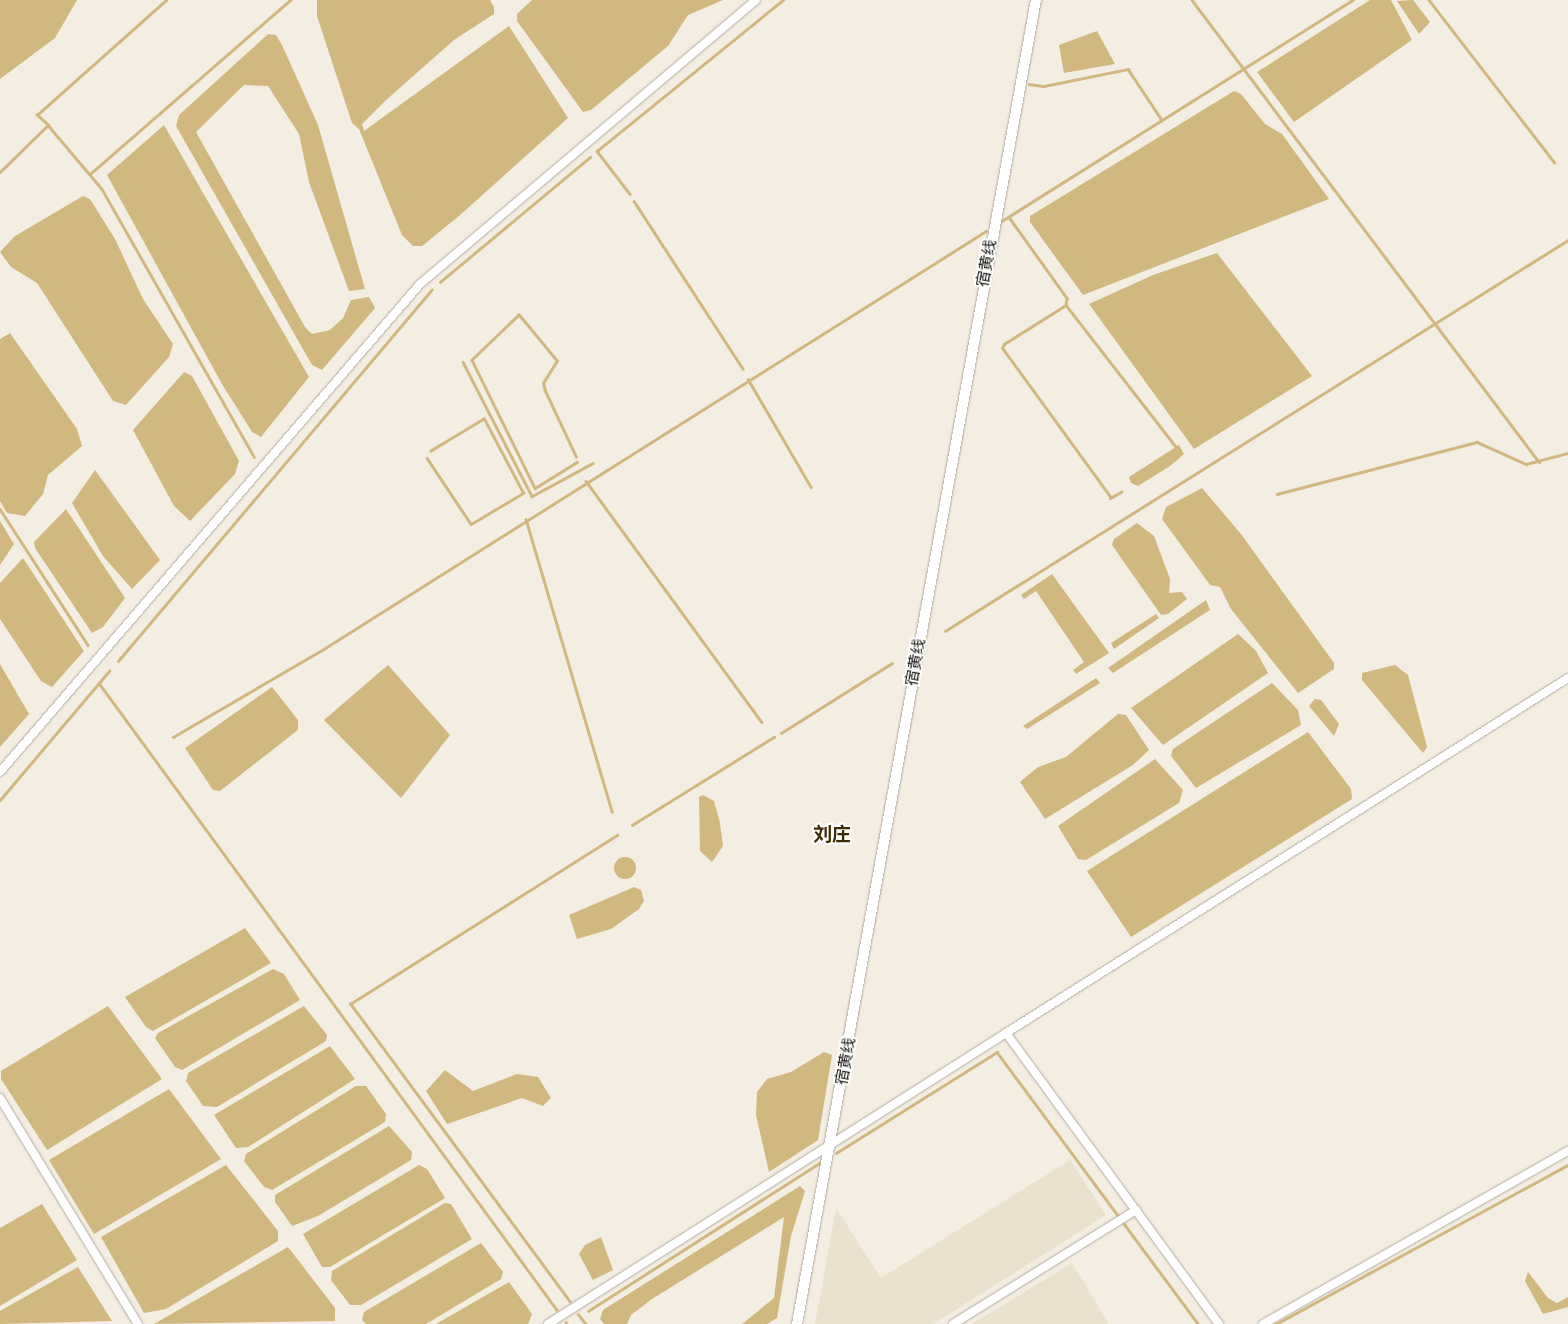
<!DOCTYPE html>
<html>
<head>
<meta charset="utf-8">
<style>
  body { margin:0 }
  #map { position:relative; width:1568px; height:1324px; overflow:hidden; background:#f4eee2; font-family:Manrope,"Noto Sans SC",sans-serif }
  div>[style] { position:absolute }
  .built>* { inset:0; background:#eae1ce }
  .water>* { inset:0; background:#d1b780 }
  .round { border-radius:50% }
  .stream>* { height:2.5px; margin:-1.25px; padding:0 1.25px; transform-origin:1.25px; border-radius:1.25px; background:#d1b780 }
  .roads { filter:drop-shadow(0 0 1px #b2aca1) drop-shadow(0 0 1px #b2aca1) }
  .minor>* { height:8px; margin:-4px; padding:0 4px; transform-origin:4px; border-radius:4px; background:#fff }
  .major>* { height:10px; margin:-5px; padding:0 5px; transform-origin:5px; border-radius:5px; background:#fff }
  span { translate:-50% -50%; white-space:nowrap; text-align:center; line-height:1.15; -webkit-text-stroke:4px #fff; paint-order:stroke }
  .street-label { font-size:16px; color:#1b1915 }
  .quarter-label { font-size:19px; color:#3d2c03; font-weight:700 }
</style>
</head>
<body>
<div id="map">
  <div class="built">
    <div style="clip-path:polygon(1070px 1160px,1106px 1215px,933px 1324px,815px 1324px,836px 1208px,881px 1278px)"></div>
    <div style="clip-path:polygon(1072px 1263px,1109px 1324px,972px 1324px,1013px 1299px)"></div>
  </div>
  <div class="water">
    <div style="clip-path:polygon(0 0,77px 0,55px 38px,0 79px)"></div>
    <div style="clip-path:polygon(317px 0,490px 0,494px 7px,494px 14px,454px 40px,385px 101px,362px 124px,364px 131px,509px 26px,568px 118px,459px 216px,422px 246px,413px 246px,402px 235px,359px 129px,352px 123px,317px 16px)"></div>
    <div style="clip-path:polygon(532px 0,723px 0,688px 15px,668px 46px,591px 110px,583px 112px,517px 21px,517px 14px)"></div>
    <div style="clip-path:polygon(1370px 0,1391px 0,1412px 40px,1294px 122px,1257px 72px)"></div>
    <div style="clip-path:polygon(1413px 0,1430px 22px,1419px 34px,1397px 1px)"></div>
    <div style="clip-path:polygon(1097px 31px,1115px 64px,1064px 73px,1059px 45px)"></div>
    <div style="clip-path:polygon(268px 34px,276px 35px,282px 45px,318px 125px,365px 289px,349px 291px,309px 182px,299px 134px,268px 86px,244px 85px,196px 132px,305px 327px,312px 334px,330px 330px,343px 318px,351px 300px,369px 297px,375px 308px,322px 370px,312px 365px,176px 126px,179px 115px)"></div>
    <div style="clip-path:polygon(1234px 91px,1241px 94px,1265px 124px,1282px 134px,1329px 199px,1083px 295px,1030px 222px,1030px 216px)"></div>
    <div style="clip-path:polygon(164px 125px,309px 377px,261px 437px,252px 432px,222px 384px,107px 175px)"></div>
    <div style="clip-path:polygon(83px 196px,90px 199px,115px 239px,143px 299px,173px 344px,169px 357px,126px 405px,113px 401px,37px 283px,11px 267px,0 252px,15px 236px)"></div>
    <div style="clip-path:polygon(1217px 253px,1312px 376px,1194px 449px,1089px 304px,1153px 275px)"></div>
    <div style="clip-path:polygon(10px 333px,77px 429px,82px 446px,48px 475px,43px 494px,25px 516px,7px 513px,0 501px,0 339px)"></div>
    <div style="clip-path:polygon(184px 372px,192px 376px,239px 461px,235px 474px,190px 521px,174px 506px,133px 430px)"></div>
    <div style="clip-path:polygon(1179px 445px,1184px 454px,1170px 466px,1138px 486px,1131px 483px,1129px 477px)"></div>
    <div style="clip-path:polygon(95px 470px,160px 560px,132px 589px,103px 556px,72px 503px)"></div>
    <div style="clip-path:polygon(1202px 488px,1241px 534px,1334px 663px,1334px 669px,1298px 693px,1231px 609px,1220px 587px,1210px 585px,1162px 519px,1166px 507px)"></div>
    <div style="clip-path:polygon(66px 509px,125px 598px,103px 627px,92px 633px,35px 548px,34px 542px)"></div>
    <div style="clip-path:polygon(0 521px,14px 544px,0 565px)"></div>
    <div style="clip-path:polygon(1137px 523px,1154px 536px,1170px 579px,1169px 593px,1182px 592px,1187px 599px,1168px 614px,1161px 615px,1112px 545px,1114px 539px)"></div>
    <div style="clip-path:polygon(23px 558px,84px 651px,52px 687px,41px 681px,0 619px,0 583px)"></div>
    <div style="clip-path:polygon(1052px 574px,1109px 653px,1076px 674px,1073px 670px,1084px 662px,1036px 591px,1024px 599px,1021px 595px)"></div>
    <div style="clip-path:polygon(1206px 600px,1210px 610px,1113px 673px,1108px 668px)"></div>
    <div style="clip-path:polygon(1156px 614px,1159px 618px,1114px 649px,1111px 643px)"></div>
    <div style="clip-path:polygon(1238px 634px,1256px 651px,1268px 673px,1163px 745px,1131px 708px)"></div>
    <div style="clip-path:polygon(0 664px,29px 714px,0 747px)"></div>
    <div style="clip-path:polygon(388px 665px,450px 735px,401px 798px,324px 720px)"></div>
    <div style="clip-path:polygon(1395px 665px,1408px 675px,1427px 747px,1423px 753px,1362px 680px,1362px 673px)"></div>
    <div style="clip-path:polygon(1096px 678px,1100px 683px,1027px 729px,1023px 726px)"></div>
    <div style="clip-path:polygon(1272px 683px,1298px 710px,1301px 725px,1196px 788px,1171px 756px,1173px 749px)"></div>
    <div style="clip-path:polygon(272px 687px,298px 720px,298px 730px,220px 791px,213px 790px,185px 748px)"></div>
    <div style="clip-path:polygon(1315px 699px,1321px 700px,1339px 724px,1334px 736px,1309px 706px)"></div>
    <div style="clip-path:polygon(1118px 714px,1126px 715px,1149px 750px,1133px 765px,1045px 819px,1020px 782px,1038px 767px,1066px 757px)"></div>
    <div style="clip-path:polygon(1308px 732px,1351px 789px,1352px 799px,1131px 937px,1087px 871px)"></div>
    <div style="clip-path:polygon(1155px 759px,1183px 790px,1179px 803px,1086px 860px,1078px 859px,1058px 826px)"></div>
    <div style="clip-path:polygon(703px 795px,714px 801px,720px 823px,723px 846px,712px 862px,700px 851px,699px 797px)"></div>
    <div class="round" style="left:614px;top:857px;width:22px;height:22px"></div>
    <div style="clip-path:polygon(634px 887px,641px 890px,644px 901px,639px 909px,611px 929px,577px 939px,569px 915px)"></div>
    <div style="clip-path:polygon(245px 928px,271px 963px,153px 1031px,146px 1027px,125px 997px)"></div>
    <div style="clip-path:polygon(273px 969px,284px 974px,300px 1000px,182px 1070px,175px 1067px,155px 1038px,158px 1033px)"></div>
    <div style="clip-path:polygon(108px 1006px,162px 1079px,47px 1150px,1px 1079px,1px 1071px)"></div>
    <div style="clip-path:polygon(304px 1006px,327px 1035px,326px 1041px,217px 1107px,203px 1106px,186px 1081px,188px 1073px)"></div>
    <div style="clip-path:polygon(330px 1046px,355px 1079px,248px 1147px,236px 1148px,214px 1115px)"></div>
    <div style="clip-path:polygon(824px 1052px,832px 1055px,818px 1140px,769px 1172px,756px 1115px,757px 1092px,767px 1079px,791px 1072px)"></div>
    <div style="clip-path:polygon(445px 1070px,473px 1091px,517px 1074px,538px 1077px,551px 1098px,543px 1106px,522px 1098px,447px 1124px,426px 1091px)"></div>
    <div style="clip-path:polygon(356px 1086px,366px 1086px,386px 1114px,385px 1122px,272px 1190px,264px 1187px,244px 1161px,246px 1154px)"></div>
    <div style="clip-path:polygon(169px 1089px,221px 1159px,94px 1234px,49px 1160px)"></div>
    <div style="clip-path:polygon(389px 1126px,412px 1152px,411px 1160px,318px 1216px,292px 1226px,275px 1202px,275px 1195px)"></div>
    <div style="clip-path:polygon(226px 1165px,278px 1231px,278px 1241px,166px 1309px,144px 1313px,101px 1237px)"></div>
    <div style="clip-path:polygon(419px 1165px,427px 1169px,445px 1198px,330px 1267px,322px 1267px,303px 1234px)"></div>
    <div style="clip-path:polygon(800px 1186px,805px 1191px,791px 1236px,777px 1318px,767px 1324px,742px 1324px,774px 1298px,784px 1217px,652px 1299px,631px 1315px,627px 1324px,604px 1324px,600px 1319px,603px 1310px)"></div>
    <div style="clip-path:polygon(445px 1203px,451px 1204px,472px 1239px,361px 1305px,350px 1305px,331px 1280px,332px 1271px)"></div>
    <div style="clip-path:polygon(42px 1204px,77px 1260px,0 1306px,0 1228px)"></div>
    <div style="clip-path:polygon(601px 1237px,613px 1270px,593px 1280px,579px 1254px,585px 1245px)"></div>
    <div style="clip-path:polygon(481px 1243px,503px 1272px,501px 1279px,426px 1324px,366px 1324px,362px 1320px,364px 1312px)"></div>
    <div style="clip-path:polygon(288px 1247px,335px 1308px,335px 1321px,154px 1324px)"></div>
    <div style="clip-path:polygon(78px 1267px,112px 1321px,0 1324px,0 1311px)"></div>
    <div style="clip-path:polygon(1528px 1272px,1548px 1298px,1557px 1303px,1568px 1297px,1568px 1307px,1543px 1314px,1525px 1281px)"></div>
    <div style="clip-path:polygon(509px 1282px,532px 1314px,528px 1324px,436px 1324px)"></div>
  </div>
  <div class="stream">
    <div style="left:1192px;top:0;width:578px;rotate:53.09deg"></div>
    <div style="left:1429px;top:0;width:205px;rotate:52.3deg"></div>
    <div style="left:1029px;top:84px;width:15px;rotate:8deg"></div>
    <div style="left:1044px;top:86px;width:86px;rotate:-11.4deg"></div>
    <div style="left:1128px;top:69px;width:61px;rotate:56.3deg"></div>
    <div style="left:48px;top:125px;width:15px;rotate:-138deg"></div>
    <div style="left:37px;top:115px;width:173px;rotate:-41.7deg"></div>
    <div style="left:597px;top:151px;width:240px;rotate:-39.1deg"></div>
    <div style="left:597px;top:151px;width:54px;rotate:52.5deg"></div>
    <div style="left:0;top:172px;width:67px;rotate:-44.4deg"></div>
    <div style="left:48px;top:125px;width:84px;rotate:49.8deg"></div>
    <div style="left:102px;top:189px;width:308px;rotate:60.4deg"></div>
    <div style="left:90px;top:174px;width:265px;rotate:-41deg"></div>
    <div style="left:634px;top:201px;width:200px;rotate:57deg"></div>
    <div style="left:1009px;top:217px;width:100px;rotate:54.4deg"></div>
    <div style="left:1067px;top:298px;width:7px;rotate:98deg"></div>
    <div style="left:1000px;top:222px;width:417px;rotate:-32.2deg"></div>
    <div style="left:440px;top:282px;width:195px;rotate:-39.8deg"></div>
    <div style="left:463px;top:362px;width:151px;rotate:62.8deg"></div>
    <div style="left:532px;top:496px;width:69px;rotate:-28.4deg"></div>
    <div style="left:748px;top:379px;width:125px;rotate:59.7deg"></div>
    <div style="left:576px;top:457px;width:73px;rotate:-115.2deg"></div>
    <div style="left:545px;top:391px;width:8px;rotate:-104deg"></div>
    <div style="left:543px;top:383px;width:26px;rotate:-58deg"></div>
    <div style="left:557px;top:361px;width:60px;rotate:-129.6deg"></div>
    <div style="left:519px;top:315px;width:65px;rotate:136.2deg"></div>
    <div style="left:472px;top:360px;width:143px;rotate:63.8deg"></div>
    <div style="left:535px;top:488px;width:49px;rotate:-31.8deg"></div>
    <div style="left:427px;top:458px;width:79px;rotate:56.3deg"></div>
    <div style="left:471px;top:524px;width:61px;rotate:-30.8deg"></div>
    <div style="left:523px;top:493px;width:84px;rotate:-117.8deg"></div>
    <div style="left:484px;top:419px;width:62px;rotate:148.9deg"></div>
    <div style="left:586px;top:481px;width:298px;rotate:53.9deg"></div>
    <div style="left:1122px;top:492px;width:13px;rotate:151deg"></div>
    <div style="left:1111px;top:498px;width:185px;rotate:-126deg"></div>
    <div style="left:1002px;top:348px;width:4px;rotate:-63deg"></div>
    <div style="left:1004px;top:344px;width:73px;rotate:-32.2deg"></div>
    <div style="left:1066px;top:305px;width:180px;rotate:52.2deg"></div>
    <div style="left:1277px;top:494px;width:207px;rotate:-14.6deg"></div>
    <div style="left:1477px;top:442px;width:54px;rotate:24.2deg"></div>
    <div style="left:1526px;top:464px;width:43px;rotate:-14.7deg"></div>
    <div style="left:0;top:509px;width:162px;rotate:57.1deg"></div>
    <div style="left:526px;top:519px;width:305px;rotate:73.6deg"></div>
    <div style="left:945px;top:631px;width:736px;rotate:-32.11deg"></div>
    <div style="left:118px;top:661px;width:486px;rotate:-49.8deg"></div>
    <div style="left:99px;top:683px;width:16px;rotate:-50deg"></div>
    <div style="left:781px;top:733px;width:131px;rotate:-32.2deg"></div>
    <div style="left:173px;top:737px;width:173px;rotate:-30.3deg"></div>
    <div style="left:322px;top:650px;width:785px;rotate:-32.25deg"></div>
    <div style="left:0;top:800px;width:153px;rotate:-49.8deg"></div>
    <div style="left:99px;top:683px;width:776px;rotate:53.85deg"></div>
    <div style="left:632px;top:825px;width:167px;rotate:-31.8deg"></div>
    <div style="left:836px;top:1153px;width:190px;rotate:-32.1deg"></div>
    <div style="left:997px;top:1052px;width:338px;rotate:53.5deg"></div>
    <div style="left:570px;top:1302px;width:370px;rotate:-126.4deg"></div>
    <div style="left:350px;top:1004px;width:316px;rotate:-32.3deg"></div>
    <div style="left:588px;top:1311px;width:277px;rotate:-32.6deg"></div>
    <div style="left:578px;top:1314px;width:13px;rotate:51deg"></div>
    <div style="left:566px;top:1322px;width:2px;rotate:63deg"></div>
    <div style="left:1276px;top:1324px;width:332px;rotate:-28.6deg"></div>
  </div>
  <div class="roads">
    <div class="minor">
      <div style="left:0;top:772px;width:644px;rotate:-49.28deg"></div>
      <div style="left:420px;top:284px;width:440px;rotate:-40.2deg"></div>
      <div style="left:1006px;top:1033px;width:665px;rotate:-32.28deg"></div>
      <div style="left:0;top:1098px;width:265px;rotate:58.6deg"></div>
      <div style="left:548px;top:1324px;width:543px;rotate:-32.43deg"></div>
      <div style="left:1006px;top:1033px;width:361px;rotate:53.8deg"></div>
      <div style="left:953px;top:1324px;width:216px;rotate:-31.9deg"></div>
      <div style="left:1263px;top:1324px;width:351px;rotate:-29.6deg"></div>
    </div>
    <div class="major">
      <div style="left:797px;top:1324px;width:1345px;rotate:-79.77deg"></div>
    </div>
  </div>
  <div class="street-label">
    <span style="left:986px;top:263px;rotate:-80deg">宿黄线</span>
    <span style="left:915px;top:662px;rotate:-80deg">宿黄线</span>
    <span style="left:845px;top:1061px;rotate:-80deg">宿黄线</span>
  </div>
  <div class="quarter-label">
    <span style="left:832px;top:835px">刘庄</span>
  </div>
</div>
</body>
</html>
